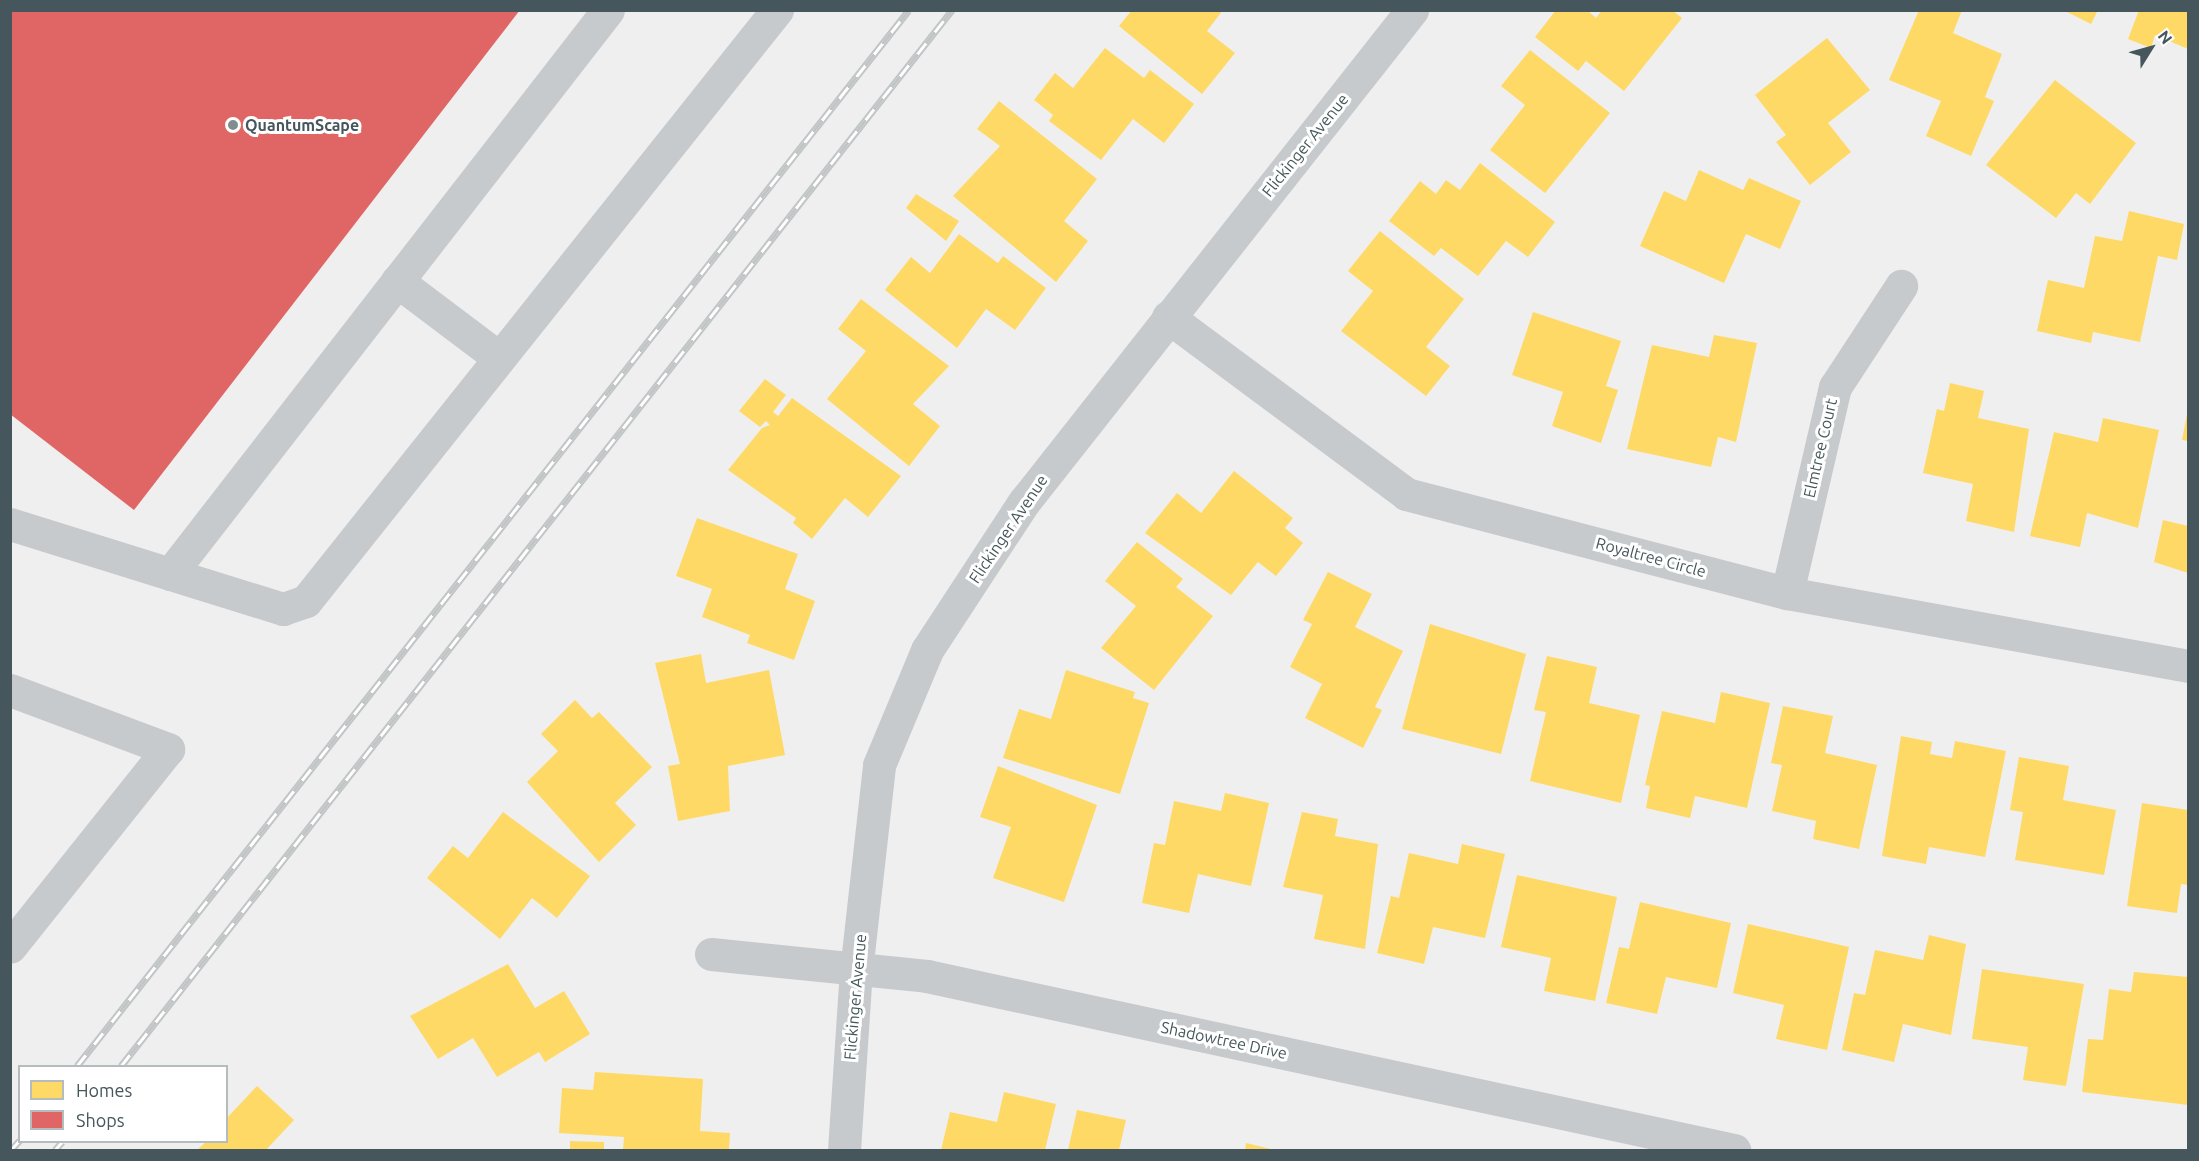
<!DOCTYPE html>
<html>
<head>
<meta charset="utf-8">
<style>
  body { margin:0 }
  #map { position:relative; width:2199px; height:1161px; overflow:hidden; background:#f0efef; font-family:Ubuntu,sans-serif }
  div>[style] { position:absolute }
  .homes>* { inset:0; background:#ffd966 }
  .shops>* { inset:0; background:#e06666 }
  .minor>* { height:33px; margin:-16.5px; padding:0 16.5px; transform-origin:16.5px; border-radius:16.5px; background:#c6cacc }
  .rail>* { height:7px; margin-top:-3.5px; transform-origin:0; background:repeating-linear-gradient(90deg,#fff 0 14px,#c2c5c6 0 28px); box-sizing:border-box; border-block:2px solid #c2c5c6 }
  .dots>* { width:16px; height:16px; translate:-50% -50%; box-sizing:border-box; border:3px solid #fff; border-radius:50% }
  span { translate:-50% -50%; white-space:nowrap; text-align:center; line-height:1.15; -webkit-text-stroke:6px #fff; paint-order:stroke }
  .poi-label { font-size:16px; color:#45575c; font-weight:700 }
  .left { translate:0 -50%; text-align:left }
  .street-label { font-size:16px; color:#45575c }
  .frame { position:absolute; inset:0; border:12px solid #45575c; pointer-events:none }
  .legend { position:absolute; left:18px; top:1065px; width:210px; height:78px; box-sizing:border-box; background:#fff; border:2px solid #b5bcbe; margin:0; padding:8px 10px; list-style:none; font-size:18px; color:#45575c }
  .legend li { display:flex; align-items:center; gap:12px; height:30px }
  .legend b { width:30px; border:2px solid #b5bcbe }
  .north { position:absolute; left:2121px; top:18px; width:60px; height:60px; -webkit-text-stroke:4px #fff; paint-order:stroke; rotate:53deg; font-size:16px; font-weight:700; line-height:24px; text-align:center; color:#45575c }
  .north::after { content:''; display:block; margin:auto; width:21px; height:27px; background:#45575c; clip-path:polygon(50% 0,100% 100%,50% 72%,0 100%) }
</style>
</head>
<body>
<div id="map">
  <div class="homes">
    <div style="clip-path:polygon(1132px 10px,1223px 10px,1207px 31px,1235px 53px,1202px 94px,1119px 26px)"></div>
    <div style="clip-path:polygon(1556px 10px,1587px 10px,1596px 18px,1602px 10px,1672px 10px,1682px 18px,1624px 91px,1586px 61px,1578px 71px,1535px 37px)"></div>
    <div style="clip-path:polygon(1919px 10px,1962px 10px,1953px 33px,2002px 54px,1985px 97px,1994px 101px,1971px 156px,1926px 136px,1941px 101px,1889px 80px)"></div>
    <div style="clip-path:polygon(2063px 10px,2098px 10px,2091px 24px)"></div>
    <div style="clip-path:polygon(2139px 10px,2188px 10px,2188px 49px,2155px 35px,2151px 48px,2128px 39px)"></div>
    <div style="clip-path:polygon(1827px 38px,1870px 90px,1828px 123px,1851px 152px,1810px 185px,1776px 142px,1786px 135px,1755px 95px)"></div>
    <div style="clip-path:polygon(1105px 48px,1144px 78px,1150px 70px,1194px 104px,1164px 143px,1133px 119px,1101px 160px,1049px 121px,1053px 115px,1034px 100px,1055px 73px,1073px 88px)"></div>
    <div style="clip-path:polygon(1530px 50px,1610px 113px,1545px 193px,1490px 150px,1525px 105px,1501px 86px)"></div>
    <div style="clip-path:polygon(2055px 80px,2136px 143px,2090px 204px,2076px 193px,2056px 218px,1986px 165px)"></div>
    <div style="clip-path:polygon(999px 101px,1097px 179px,1064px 221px,1088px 241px,1056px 282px,953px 196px,1000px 146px,977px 129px)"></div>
    <div style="clip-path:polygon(1480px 163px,1555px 222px,1528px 257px,1506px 241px,1478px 276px,1441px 248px,1434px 256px,1389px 221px,1420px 181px,1436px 194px,1446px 180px,1460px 190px)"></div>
    <div style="clip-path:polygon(1699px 170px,1743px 190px,1749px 178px,1801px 201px,1780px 249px,1746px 234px,1724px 283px,1640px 246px,1664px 191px,1686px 201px)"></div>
    <div style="clip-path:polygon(916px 194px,959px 221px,946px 241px,906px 208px)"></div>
    <div style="clip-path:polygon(2129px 211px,2184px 224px,2177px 260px,2158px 256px,2140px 342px,2093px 332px,2091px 343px,2037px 331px,2048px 280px,2084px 288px,2095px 236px,2122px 241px)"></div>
    <div style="clip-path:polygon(1380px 231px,1464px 299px,1426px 347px,1450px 366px,1426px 396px,1341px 331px,1373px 291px,1348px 271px)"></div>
    <div style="clip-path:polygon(959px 234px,998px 263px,1003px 256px,1046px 288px,1015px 330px,986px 309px,957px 348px,885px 290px,911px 257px,930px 273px)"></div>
    <div style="clip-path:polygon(861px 299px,949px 366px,913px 404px,940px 426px,909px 466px,827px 399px,866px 351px,838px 329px)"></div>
    <div style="clip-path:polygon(1533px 312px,1621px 341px,1606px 386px,1618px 390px,1601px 443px,1552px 426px,1563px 392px,1512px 375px)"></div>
    <div style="clip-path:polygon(1714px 335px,1757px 343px,1736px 442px,1718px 437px,1711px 467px,1627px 449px,1652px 345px,1709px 357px)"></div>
    <div style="clip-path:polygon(765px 379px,786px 395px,773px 412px,778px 416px,792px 398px,901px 476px,868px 517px,845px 498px,812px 539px,793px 523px,796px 518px,728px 470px,762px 428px,770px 425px,766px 421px,760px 427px,739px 411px)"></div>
    <div style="clip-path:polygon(1950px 383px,1984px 391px,1978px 418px,2029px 429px,2014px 532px,1966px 521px,1973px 484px,1923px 473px,1937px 409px,1944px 411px)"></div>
    <div style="clip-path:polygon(2187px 414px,2188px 414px,2188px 441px,2182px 440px)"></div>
    <div style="clip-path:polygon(2103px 418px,2159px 430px,2138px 528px,2087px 513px,2080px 547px,2030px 536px,2054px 432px,2098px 442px)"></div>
    <div style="clip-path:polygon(1234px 471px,1293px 518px,1285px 528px,1303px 543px,1276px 576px,1258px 562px,1231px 595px,1145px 533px,1177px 493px,1201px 513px)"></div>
    <div style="clip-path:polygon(697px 518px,798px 554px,785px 589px,815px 601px,794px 660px,747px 643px,750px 635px,702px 617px,712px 589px,676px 576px)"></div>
    <div style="clip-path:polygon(2163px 520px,2188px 526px,2188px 573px,2154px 562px)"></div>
    <div style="clip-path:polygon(1137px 542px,1183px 579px,1176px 587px,1213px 616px,1154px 690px,1101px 648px,1136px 606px,1105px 581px)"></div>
    <div style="clip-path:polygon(1328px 572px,1372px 594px,1355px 627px,1403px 651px,1375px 707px,1382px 710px,1363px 748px,1305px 718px,1322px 684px,1290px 667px,1312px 624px,1303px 620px)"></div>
    <div style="clip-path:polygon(1430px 624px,1526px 654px,1501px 754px,1402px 729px)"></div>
    <div style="clip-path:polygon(701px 654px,706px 683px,769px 670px,785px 755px,728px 766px,730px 811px,678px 821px,668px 766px,680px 764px,655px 663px)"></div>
    <div style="clip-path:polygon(1547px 656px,1597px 667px,1589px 703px,1640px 715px,1621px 803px,1530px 781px,1546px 712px,1534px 710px)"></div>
    <div style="clip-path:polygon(1066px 670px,1135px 692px,1133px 698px,1149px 703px,1120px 794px,1003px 758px,1019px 709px,1051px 719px)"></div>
    <div style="clip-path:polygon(1721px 692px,1770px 703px,1747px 808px,1695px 796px,1690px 818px,1646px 808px,1650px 786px,1645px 785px,1662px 711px,1715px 723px)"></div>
    <div style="clip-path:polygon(575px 700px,592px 718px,599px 712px,652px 767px,615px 803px,636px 825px,599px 862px,527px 782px,558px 751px,541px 734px)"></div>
    <div style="clip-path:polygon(1783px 706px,1833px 716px,1825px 753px,1877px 765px,1859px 849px,1813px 839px,1816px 821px,1772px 811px,1782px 765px,1771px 763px)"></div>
    <div style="clip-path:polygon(1901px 736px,1932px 742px,1930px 754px,1952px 758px,1955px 741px,2006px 751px,1985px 857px,1929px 847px,1926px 864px,1882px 856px)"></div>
    <div style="clip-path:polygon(2019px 757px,2069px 766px,2063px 800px,2116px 810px,2104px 875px,2015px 860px,2023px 812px,2010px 810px)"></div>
    <div style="clip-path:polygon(998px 766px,1097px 805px,1064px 902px,993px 878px,1011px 827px,980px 817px)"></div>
    <div style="clip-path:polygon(1225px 793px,1269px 803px,1251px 886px,1198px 874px,1189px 913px,1142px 903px,1154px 843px,1165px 845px,1174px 801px,1221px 811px)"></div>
    <div style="clip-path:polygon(2142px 803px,2188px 810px,2188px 885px,2181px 884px,2177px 913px,2127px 906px)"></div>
    <div style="clip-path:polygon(503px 812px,590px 876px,557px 918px,532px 898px,500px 939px,427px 878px,453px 846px,468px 858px)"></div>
    <div style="clip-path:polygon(1302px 812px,1338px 819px,1335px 836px,1378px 844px,1365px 949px,1314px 939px,1323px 895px,1283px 887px)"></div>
    <div style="clip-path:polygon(1462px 844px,1505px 854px,1485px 938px,1433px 927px,1424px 964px,1377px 953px,1391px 896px,1399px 898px,1409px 853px,1458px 864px)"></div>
    <div style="clip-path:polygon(1517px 875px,1617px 897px,1595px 1001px,1544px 991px,1551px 958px,1501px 947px)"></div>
    <div style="clip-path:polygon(1640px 902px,1731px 923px,1717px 988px,1666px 977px,1657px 1014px,1606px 1003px,1619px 947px,1629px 949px)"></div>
    <div style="clip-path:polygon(1748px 924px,1849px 947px,1827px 1050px,1776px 1039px,1784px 1005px,1733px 993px)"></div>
    <div style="clip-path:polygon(1929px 935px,1966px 944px,1951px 1035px,1903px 1024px,1894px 1062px,1842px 1050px,1854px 993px,1865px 995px,1875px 950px,1923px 960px)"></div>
    <div style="clip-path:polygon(508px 964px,535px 1008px,564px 991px,590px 1034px,545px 1062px,539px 1052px,497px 1077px,473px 1038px,438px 1059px,410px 1016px)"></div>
    <div style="clip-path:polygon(1982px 969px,2084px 984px,2066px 1086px,2023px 1080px,2028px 1047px,1972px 1039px)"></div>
    <div style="clip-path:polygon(2134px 972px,2188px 977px,2188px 1105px,2082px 1092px,2088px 1039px,2103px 1040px,2109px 989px,2131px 992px)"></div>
    <div style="clip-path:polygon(595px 1072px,703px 1079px,700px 1131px,730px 1133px,729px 1150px,623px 1150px,624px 1137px,559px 1133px,562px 1088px,593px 1090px)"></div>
    <div style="clip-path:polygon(257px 1086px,294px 1120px,266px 1150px,197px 1150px,206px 1142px,226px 1142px,226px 1119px)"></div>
    <div style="clip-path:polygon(1004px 1092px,1056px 1104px,1045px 1150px,941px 1150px,950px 1112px,997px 1122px)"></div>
    <div style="clip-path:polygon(1077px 1110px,1126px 1120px,1119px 1150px,1068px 1150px)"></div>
    <div style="clip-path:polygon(570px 1141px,604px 1142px,604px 1150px,570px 1150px)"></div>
    <div style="clip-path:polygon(1246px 1143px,1275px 1150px,1245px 1150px)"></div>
  </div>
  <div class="shops">
    <div style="clip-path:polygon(10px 10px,520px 10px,134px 510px,10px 414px)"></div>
  </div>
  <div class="minor">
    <div style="left:397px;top:281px;width:128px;rotate:37deg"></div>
    <div style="left:1168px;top:317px;width:297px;rotate:36.6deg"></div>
    <div style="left:1406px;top:494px;width:394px;rotate:14.6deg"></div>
    <div style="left:1787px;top:593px;width:408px;rotate:10.3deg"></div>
    <div style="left:10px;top:524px;width:286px;rotate:17.3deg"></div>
    <div style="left:283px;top:609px;width:24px;rotate:-19deg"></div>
    <div style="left:306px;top:601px;width:756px;rotate:-51.45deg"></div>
    <div style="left:170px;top:574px;width:714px;rotate:-52.17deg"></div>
    <div style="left:1787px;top:593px;width:212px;rotate:-76.9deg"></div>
    <div style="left:1835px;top:387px;width:121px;rotate:-56.8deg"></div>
    <div style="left:10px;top:690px;width:169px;rotate:20.5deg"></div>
    <div style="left:168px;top:749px;width:253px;rotate:128.6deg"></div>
    <div style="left:711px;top:954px;width:217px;rotate:5.8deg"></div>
    <div style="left:927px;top:976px;width:826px;rotate:12.17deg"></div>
    <div style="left:844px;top:1150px;width:179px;rotate:-86.2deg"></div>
    <div style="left:856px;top:971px;width:207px;rotate:-83.6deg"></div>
    <div style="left:879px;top:765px;width:125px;rotate:-67.3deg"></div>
    <div style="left:927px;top:650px;width:177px;rotate:-56.8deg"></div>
    <div style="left:1024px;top:502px;width:627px;rotate:-51.74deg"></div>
  </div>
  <div class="rail">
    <div style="left:77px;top:1066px;width:1344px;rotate:-51.77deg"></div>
    <div style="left:121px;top:1066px;width:1344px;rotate:-51.8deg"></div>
    <div style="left:11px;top:1150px;width:13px;rotate:-48deg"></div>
    <div style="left:55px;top:1150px;width:11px;rotate:-49deg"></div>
  </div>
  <div class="dots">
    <div style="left:233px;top:125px;background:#818c8f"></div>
  </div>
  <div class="poi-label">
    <span class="left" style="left:245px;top:125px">QuantumScape</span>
  </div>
  <div class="street-label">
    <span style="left:1305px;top:145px;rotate:-51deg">Flickinger Avenue</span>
    <span style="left:1820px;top:448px;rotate:-77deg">Elmtree Court</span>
    <span style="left:1008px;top:529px;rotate:-56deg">Flickinger Avenue</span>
    <span style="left:1651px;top:557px;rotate:15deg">Royaltree Circle</span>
    <span style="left:855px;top:997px;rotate:-85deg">Flickinger Avenue</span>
    <span style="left:1224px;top:1040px;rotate:12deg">Shadowtree Drive</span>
  </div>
  <div class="frame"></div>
  <ul class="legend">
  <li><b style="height:16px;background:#ffd966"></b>Homes</li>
  <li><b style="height:16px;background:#e06666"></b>Shops</li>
  </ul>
  <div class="north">N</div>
</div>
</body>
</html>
